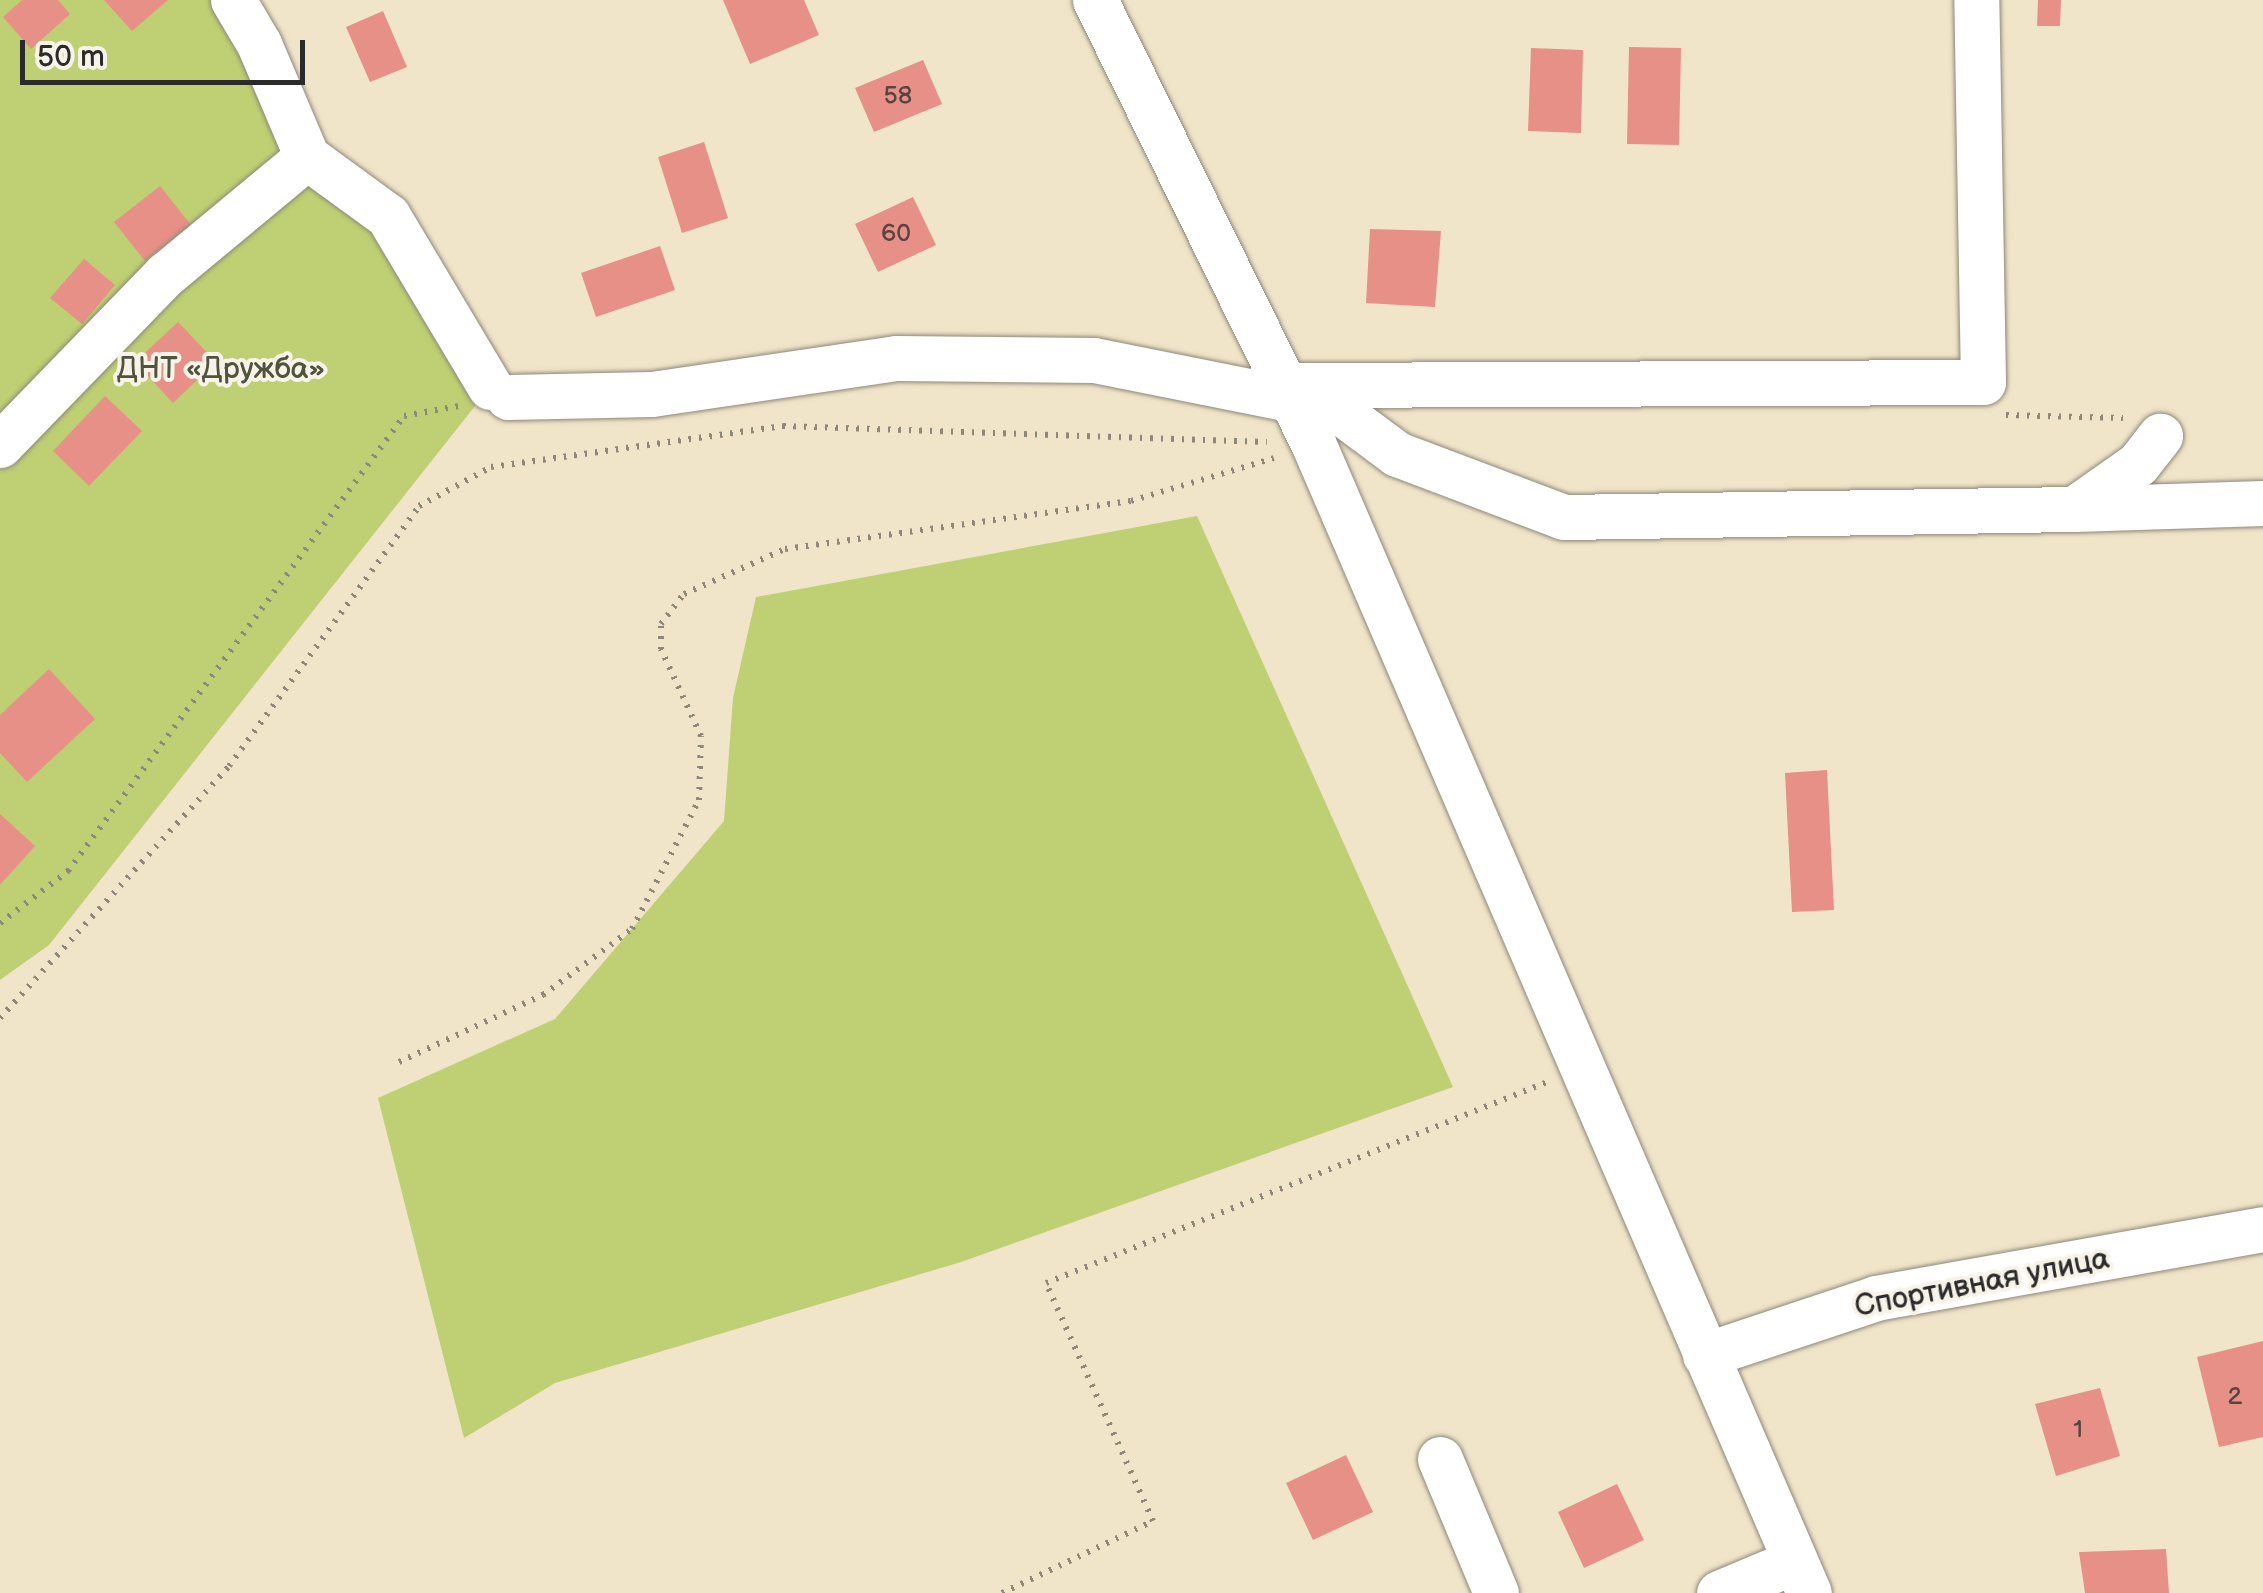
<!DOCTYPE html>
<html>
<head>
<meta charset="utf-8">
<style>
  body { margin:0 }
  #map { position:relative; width:2263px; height:1593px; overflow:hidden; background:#f0e4c9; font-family:"Balsamiq Sans",sans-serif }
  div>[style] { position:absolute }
  .green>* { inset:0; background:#bed073 }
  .building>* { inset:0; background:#e69087 }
  .path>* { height:6px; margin-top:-3px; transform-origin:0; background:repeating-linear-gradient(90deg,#8e887a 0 2.5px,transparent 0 10.5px) }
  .roads { filter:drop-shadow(0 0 2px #8e887a) drop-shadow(0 0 2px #8e887a) }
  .minor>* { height:45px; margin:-22.5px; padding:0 22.5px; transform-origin:22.5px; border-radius:22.5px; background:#fff }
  span { translate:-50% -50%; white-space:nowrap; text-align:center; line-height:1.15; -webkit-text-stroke:8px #f7f3e8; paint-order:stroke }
  .number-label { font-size:25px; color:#5a4442 }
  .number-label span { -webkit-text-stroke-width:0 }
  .park-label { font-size:30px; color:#50543d }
  .street-label { font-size:30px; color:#2b2b2b }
  .scale { position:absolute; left:20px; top:40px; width:285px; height:45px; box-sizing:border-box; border:5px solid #2b2b2b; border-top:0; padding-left:12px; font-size:30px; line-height:35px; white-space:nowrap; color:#2b2b2b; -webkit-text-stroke:8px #f7f3e8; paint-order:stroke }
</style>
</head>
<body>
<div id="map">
  <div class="green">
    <div style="clip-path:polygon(0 0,233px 0,307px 157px,388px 216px,490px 387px,49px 945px,0 980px)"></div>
    <div style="clip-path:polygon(1197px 516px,1453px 1087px,961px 1262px,555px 1383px,464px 1438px,378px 1098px,555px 1019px,724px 821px,733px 698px,756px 597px)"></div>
  </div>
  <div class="building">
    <div style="clip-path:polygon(22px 0,58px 0,70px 14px,31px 49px,3px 17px)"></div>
    <div style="clip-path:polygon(104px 0,168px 0,132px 31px)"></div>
    <div style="clip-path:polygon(723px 0,804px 0,819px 35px,750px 64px)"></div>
    <div style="clip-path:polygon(2038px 0,2061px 0,2060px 26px,2037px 26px)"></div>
    <div style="clip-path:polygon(383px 11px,407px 67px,370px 82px,346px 27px)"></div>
    <div style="clip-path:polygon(1629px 47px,1681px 48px,1679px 145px,1627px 144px)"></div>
    <div style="clip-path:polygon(1531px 48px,1583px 50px,1581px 133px,1528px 131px)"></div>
    <div style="clip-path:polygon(923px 60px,942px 104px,874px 132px,855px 88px)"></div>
    <div style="clip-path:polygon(704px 142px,728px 218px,682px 233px,658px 157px)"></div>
    <div style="clip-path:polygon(160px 186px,191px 225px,145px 261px,114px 222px)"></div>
    <div style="clip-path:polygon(913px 197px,936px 245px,878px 272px,855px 224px)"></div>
    <div style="clip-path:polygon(1370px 229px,1441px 231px,1435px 307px,1366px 303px)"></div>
    <div style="clip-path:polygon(660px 246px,675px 290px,596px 317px,581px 273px)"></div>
    <div style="clip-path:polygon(84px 259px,115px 285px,82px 324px,50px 298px)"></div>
    <div style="clip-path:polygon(178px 322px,216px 362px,173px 403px,135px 362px)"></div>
    <div style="clip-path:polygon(105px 396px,142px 431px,89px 486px,53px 451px)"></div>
    <div style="clip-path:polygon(49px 669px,95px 719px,27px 782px,0 753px,0 715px)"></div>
    <div style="clip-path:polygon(1827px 770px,1834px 910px,1792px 912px,1785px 773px)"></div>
    <div style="clip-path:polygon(0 814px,35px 846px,0 885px)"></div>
    <div style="clip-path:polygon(2263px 1341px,2263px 1437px,2219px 1447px,2197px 1357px)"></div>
    <div style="clip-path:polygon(2100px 1388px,2120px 1456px,2056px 1476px,2035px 1404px)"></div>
    <div style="clip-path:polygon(1346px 1455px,1373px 1512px,1313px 1540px,1286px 1483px)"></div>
    <div style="clip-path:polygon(1617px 1484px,1644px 1540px,1584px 1568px,1558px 1512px)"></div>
    <div style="clip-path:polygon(2166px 1549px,2169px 1593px,2085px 1593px,2079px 1552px)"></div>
  </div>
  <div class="path">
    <div style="left:2006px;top:415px;width:117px;rotate:1.5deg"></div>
    <div style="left:0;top:923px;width:86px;rotate:-37.4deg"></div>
    <div style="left:68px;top:871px;width:566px;rotate:-53.56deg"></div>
    <div style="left:404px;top:416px;width:55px;rotate:-10.5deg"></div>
    <div style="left:0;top:1018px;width:341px;rotate:-47.7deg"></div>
    <div style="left:229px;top:766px;width:322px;rotate:-53.8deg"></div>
    <div style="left:419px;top:506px;width:82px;rotate:-28.4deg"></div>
    <div style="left:491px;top:467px;width:295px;rotate:-8deg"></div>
    <div style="left:783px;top:426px;width:484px;rotate:1.9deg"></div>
    <div style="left:399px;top:1062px;width:159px;rotate:-25deg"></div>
    <div style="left:543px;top:995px;width:111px;rotate:-36.6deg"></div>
    <div style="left:632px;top:929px;width:145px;rotate:-62.6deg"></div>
    <div style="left:699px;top:800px;width:64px;rotate:-88.2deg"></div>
    <div style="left:701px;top:736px;width:96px;rotate:-114.7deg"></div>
    <div style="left:661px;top:649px;width:25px;rotate:-90deg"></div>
    <div style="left:661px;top:624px;width:38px;rotate:-53deg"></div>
    <div style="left:684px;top:594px;width:111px;rotate:-24deg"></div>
    <div style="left:785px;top:549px;width:349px;rotate:-7.9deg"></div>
    <div style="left:1131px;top:501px;width:149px;rotate:-16.7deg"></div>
    <div style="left:1002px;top:1593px;width:167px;rotate:-25.5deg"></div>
    <div style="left:1153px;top:1521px;width:261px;rotate:-114.2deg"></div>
    <div style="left:1046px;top:1283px;width:540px;rotate:-21.86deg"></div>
  </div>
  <div class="roads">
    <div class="minor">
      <div style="left:233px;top:0;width:51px;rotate:59.4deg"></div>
      <div style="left:259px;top:44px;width:123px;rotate:67deg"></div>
      <div style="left:307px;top:157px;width:100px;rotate:36.1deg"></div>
      <div style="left:388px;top:216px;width:199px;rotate:59.2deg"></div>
      <div style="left:1095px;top:0;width:494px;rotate:63.8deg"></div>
      <div style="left:1313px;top:443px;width:1252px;rotate:66.67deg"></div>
      <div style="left:1298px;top:385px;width:685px;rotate:-0.25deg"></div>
      <div style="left:1983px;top:382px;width:382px;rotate:-91deg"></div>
      <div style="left:508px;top:397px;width:144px;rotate:-1.2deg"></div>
      <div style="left:652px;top:394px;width:247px;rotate:-8.4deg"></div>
      <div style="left:896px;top:358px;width:198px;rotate:0.6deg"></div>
      <div style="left:1094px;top:360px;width:246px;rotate:11.3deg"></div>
      <div style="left:1335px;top:408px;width:77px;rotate:36.6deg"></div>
      <div style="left:1397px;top:454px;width:178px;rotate:20.7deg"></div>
      <div style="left:1564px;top:517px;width:510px;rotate:-0.9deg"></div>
      <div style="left:2074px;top:509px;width:78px;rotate:-35.1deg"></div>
      <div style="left:2138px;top:464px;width:36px;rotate:-52deg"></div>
      <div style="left:0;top:445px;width:238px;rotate:-45.9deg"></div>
      <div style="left:166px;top:274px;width:183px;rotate:-39.7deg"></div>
      <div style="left:2074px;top:509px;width:189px;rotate:-1.8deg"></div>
      <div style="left:1705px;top:1355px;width:180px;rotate:-18.4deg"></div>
      <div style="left:1876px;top:1298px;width:393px;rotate:-10.1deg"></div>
      <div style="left:1440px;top:1459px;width:145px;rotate:67.3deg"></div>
      <div style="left:1719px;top:1593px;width:82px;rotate:-22.8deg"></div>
    </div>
  </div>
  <div class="number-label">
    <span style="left:898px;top:96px">58</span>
    <span style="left:896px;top:234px">60</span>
    <span style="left:2235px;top:1397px">2</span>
    <span style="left:2078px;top:1430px">1</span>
  </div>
  <div class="park-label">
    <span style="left:221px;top:369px">ДНТ «Дружба»</span>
  </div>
  <div class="street-label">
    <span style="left:1982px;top:1283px;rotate:-11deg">Спортивная улица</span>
  </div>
  <div class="scale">50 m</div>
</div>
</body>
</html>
